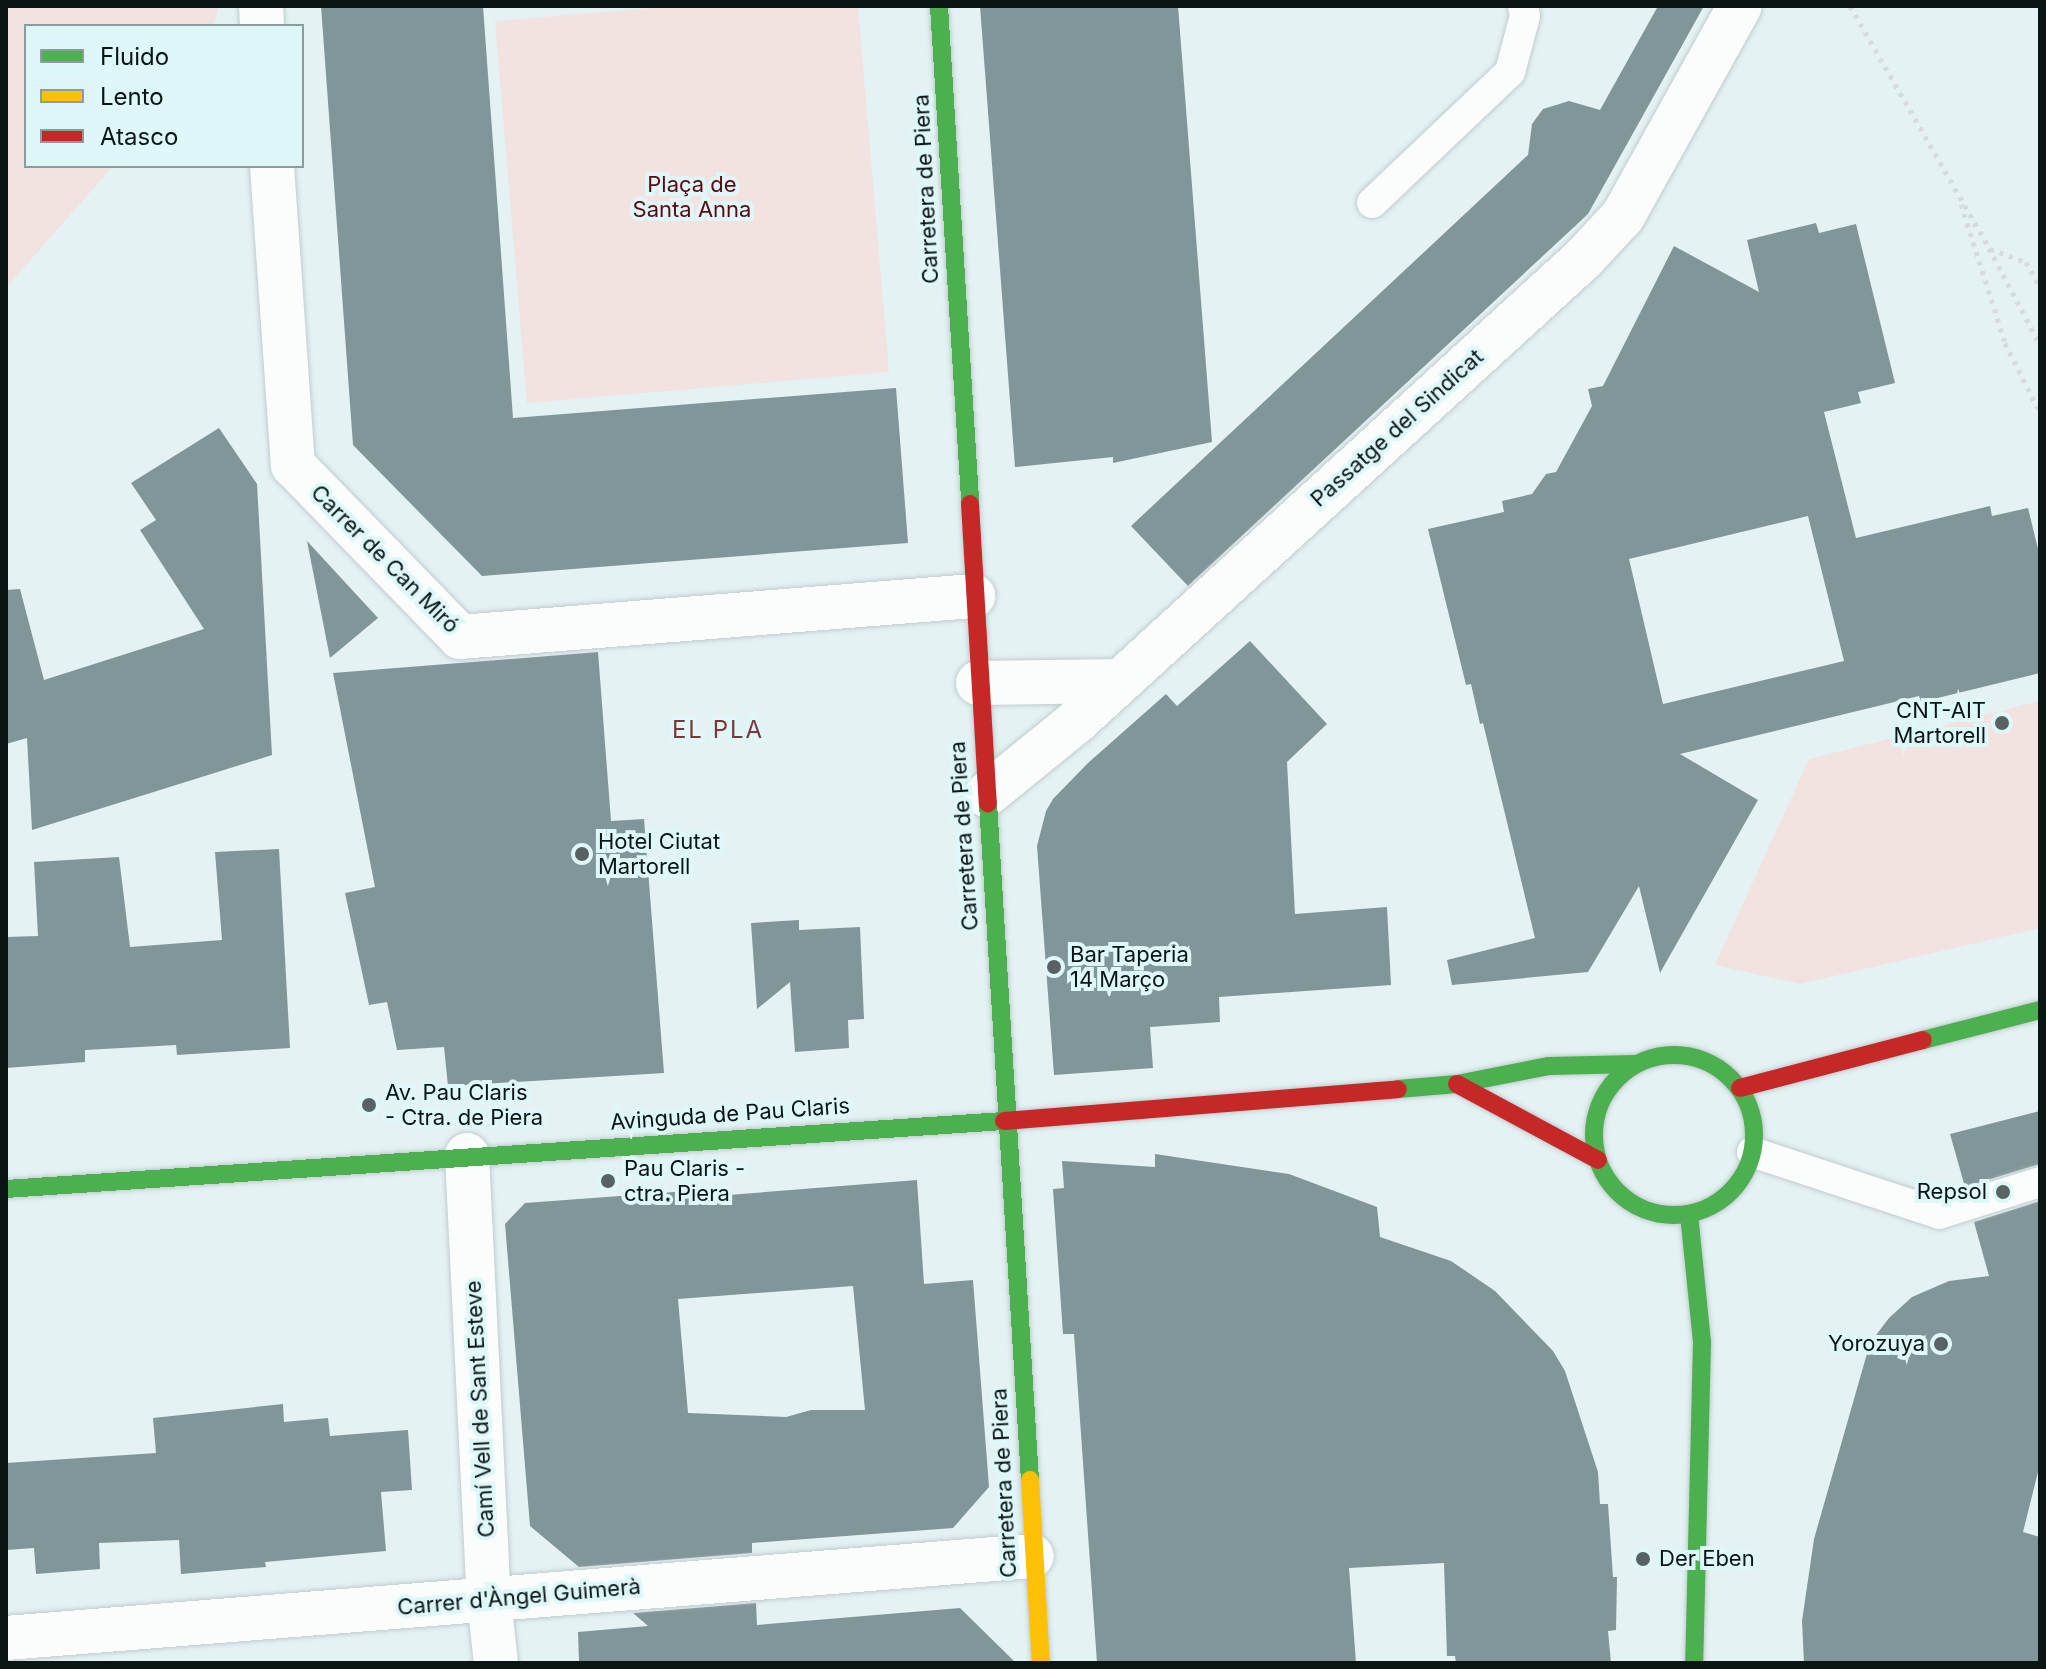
<!DOCTYPE html>
<html>
<head>
<meta charset="utf-8">
<style>
  body { margin:0 }
  #map { position:relative; width:2046px; height:1669px; overflow:hidden; background:#e4f2f4; font-family:Inter,sans-serif }
  div>[style] { position:absolute }
  .green>* { inset:0; background:#f2e2e0 }
  .building>* { inset:0; background:#819698 }
  .path>* { height:5px; margin-top:-2.5px; transform-origin:0; background:repeating-linear-gradient(90deg,#d7dbdb 0 4px,transparent 0 10px) }
  .roads { filter:drop-shadow(0 0 2px #c1cccd) drop-shadow(0 0 2px #c1cccd) }
  .lane>* { height:30px; margin:-15px; padding:0 15px; transform-origin:15px; border-radius:15px; background:#fbfdfd }
  .street>* { height:44px; margin:-22px; padding:0 22px; transform-origin:22px; border-radius:22px; background:#fbfdfd }
  .fast>* { height:18px; margin:-9px; padding:0 9px; transform-origin:9px; border-radius:9px; background:#4caf50 }
  .fast>.ring { margin:-9px; padding:0; box-sizing:content-box; background:none; border:18px solid #4caf50; border-radius:50% }
  .slow>* { height:18px; margin:-9px; padding:0 9px; transform-origin:9px; border-radius:9px; background:#ffc107 }
  .jam>* { height:18px; margin:-9px; padding:0 9px; transform-origin:9px; border-radius:9px; background:#c62828 }
  .dots>* { width:22px; height:22px; translate:-50% -50%; box-sizing:border-box; border:4px solid #def8fa; border-radius:50% }
  span { translate:-50% -50%; white-space:nowrap; text-align:center; line-height:1.15; -webkit-text-stroke:8px #def8fa; paint-order:stroke }
  .park-label { font-size:22px; color:#5c080e }
  .street-label { font-size:22px; color:#0c1516 }
  .poi-label { font-size:22px; color:#0c1516 }
  .right { translate:-100% -50%; text-align:right }
  .left { translate:0 -50%; text-align:left }
  .neighbourhood-label { font-size:24px; color:#7e3734; letter-spacing:2px }
  .frame { position:absolute; inset:0; border:8px solid #0c1516; pointer-events:none }
  .legend { position:absolute; left:24px; top:24px; width:280px; height:144px; box-sizing:border-box; background:#def8fa; border:2px solid #8a9d9f; margin:0; padding:10px 14px; list-style:none; font-size:24px; color:#0c1516 }
  .legend li { display:flex; align-items:center; gap:16px; height:40px }
  .legend b { width:40px; border:2px solid #8a9d9f }
</style>
</head>
<body>
<div id="map">
  <div class="green">
    <div style="clip-path:polygon(6px 6px,218px 6px,214px 26px,26px 26px,26px 166px,113px 166px,6px 288px)"></div>
    <div style="clip-path:polygon(674px 6px,858px 6px,889px 372px,527px 403px,495px 21px)"></div>
    <div style="clip-path:polygon(2040px 701px,2040px 928px,1800px 984px,1715px 965px,1809px 759px)"></div>
  </div>
  <div class="building">
    <div style="clip-path:polygon(321px 6px,483px 6px,513px 418px,896px 388px,908px 543px,482px 576px,353px 445px)"></div>
    <div style="clip-path:polygon(980px 6px,1178px 6px,1212px 442px,1113px 463px,1113px 457px,1015px 467px)"></div>
    <div style="clip-path:polygon(1658px 6px,1704px 6px,1588px 214px,1188px 586px,1131px 526px,1528px 155px,1532px 124px,1543px 109px,1569px 101px,1600px 110px)"></div>
    <div style="clip-path:polygon(evenodd,1816px 223px,1819px 233px,1856px 224px,1895px 383px,1858px 392px,1861px 403px,1824px 412px,1856px 538px,1990px 506px,1992px 516px,2028px 508px,2040px 557px,2040px 673px,1921px 702px,1919px 696px,1680px 754px,1758px 800px,1660px 973px,1639px 886px,1588px 972px,1452px 985px,1447px 960px,1535px 938px,1483px 723px,1480px 724px,1471px 684px,1466px 685px,1428px 529px,1504px 512px,1502px 501px,1532px 494px,1546px 474px,1556px 472px,1592px 406px,1588px 389px,1603px 386px,1674px 246px,1759px 292px,1747px 240px,1816px 223px,1808px 516px,1844px 661px,1663px 704px,1629px 559px,1808px 516px)"></div>
    <div style="clip-path:polygon(219px 428px,257px 484px,272px 755px,32px 830px,27px 738px,6px 744px,6px 590px,20px 589px,44px 680px,204px 629px,140px 530px,156px 520px,131px 483px)"></div>
    <div style="clip-path:polygon(307px 541px,378px 618px,330px 658px)"></div>
    <div style="clip-path:polygon(1250px 641px,1327px 724px,1287px 762px,1295px 914px,1387px 907px,1391px 985px,1219px 997px,1220px 1022px,1150px 1027px,1153px 1068px,1054px 1075px,1037px 846px,1046px 811px,1053px 799px,1088px 763px,1166px 694px,1177px 706px)"></div>
    <div style="clip-path:polygon(598px 652px,611px 821px,644px 819px,664px 1073px,448px 1086px,444px 1047px,397px 1050px,387px 1002px,369px 1005px,345px 893px,375px 887px,333px 673px)"></div>
    <div style="clip-path:polygon(279px 849px,290px 1048px,177px 1055px,176px 1045px,85px 1050px,85px 1062px,6px 1068px,6px 937px,38px 936px,34px 862px,119px 857px,130px 947px,222px 940px,215px 852px)"></div>
    <div style="clip-path:polygon(799px 920px,799px 930px,860px 927px,864px 1019px,848px 1020px,849px 1048px,795px 1052px,790px 982px,757px 1009px,751px 923px)"></div>
    <div style="clip-path:polygon(2040px 1111px,2040px 1164px,1965px 1187px,1950px 1134px)"></div>
    <div style="clip-path:polygon(1155px 1154px,1289px 1174px,1377px 1207px,1380px 1237px,1451px 1261px,1495px 1291px,1553px 1351px,1565px 1371px,1598px 1472px,1600px 1504px,1608px 1504px,1613px 1577px,1617px 1577px,1616px 1630px,1608px 1631px,1611px 1663px,1456px 1663px,1455px 1656px,1447px 1656px,1444px 1563px,1349px 1568px,1356px 1663px,1097px 1663px,1074px 1334px,1063px 1334px,1053px 1189px,1064px 1188px,1062px 1161px,1155px 1167px)"></div>
    <div style="clip-path:polygon(evenodd,917px 1180px,924px 1284px,973px 1280px,989px 1487px,953px 1528px,752px 1543px,752px 1553px,579px 1567px,530px 1526px,505px 1224px,525px 1203px,728px 1188px,728px 1195px,917px 1180px,853px 1286px,865px 1410px,811px 1410px,786px 1417px,688px 1413px,678px 1299px,853px 1286px)"></div>
    <div style="clip-path:polygon(2040px 1201px,2040px 1464px,2023px 1532px,2040px 1537px,2040px 1663px,1804px 1663px,1802px 1621px,1814px 1539px,1870px 1343px,1889px 1318px,1912px 1297px,1949px 1281px,1989px 1276px,1974px 1222px)"></div>
    <div style="clip-path:polygon(283px 1404px,284px 1422px,328px 1418px,330px 1436px,408px 1430px,412px 1490px,381px 1492px,386px 1551px,265px 1562px,266px 1567px,181px 1574px,179px 1540px,99px 1543px,100px 1569px,36px 1574px,34px 1548px,6px 1550px,6px 1463px,156px 1453px,153px 1418px)"></div>
    <div style="clip-path:polygon(756px 1603px,757px 1625px,960px 1608px,1016px 1663px,579px 1663px,578px 1632px,648px 1626px,633px 1613px)"></div>
  </div>
  <div class="path">
    <div style="left:1850px;top:6px;width:279px;rotate:60.1deg"></div>
    <div style="left:1989px;top:248px;width:110px;rotate:62.3deg"></div>
    <div style="left:1961px;top:204px;width:146px;rotate:72.4deg"></div>
    <div style="left:2005px;top:343px;width:78px;rotate:63.4deg"></div>
    <div style="left:1990px;top:249px;width:38px;rotate:20deg"></div>
    <div style="left:2026px;top:262px;width:29px;rotate:61deg"></div>
  </div>
  <div class="roads">
    <div class="lane">
      <div style="left:1372px;top:203px;width:190px;rotate:-43.5deg"></div>
      <div style="left:1510px;top:72px;width:58px;rotate:-75deg"></div>
      <div style="left:1525px;top:16px;width:10px;rotate:-101deg"></div>
      <div style="left:1752px;top:1152px;width:197px;rotate:18.3deg"></div>
      <div style="left:1939px;top:1214px;width:106px;rotate:-17.6deg"></div>
    </div>
    <div class="street">
      <div style="left:261px;top:6px;width:20px;rotate:87deg"></div>
      <div style="left:272px;top:166px;width:300px;rotate:86deg"></div>
      <div style="left:293px;top:465px;width:240px;rotate:45.8deg"></div>
      <div style="left:460px;top:637px;width:515px;rotate:-4.57deg"></div>
      <div style="left:978px;top:683px;width:142px;rotate:-0.8deg"></div>
      <div style="left:986px;top:795px;width:117px;rotate:-39.1deg"></div>
      <div style="left:1077px;top:721px;width:685px;rotate:-42.4deg"></div>
      <div style="left:1583px;top:259px;width:59px;rotate:-47.1deg"></div>
      <div style="left:1623px;top:216px;width:240px;rotate:-60.9deg"></div>
      <div style="left:467px;top:1155px;width:445px;rotate:87.2deg"></div>
      <div style="left:489px;top:1599px;width:64px;rotate:83.8deg"></div>
      <div style="left:6px;top:1638px;width:1029px;rotate:-4.57deg"></div>
    </div>
    <div class="fast">
      <div style="left:939px;top:6px;width:499px;rotate:86.4deg"></div>
      <div style="left:988px;top:803px;width:678px;rotate:86.45deg"></div>
      <div style="left:1923px;top:1040px;width:121px;rotate:-14.4deg"></div>
      <div class="ring" style="left:1594px;top:1055px;width:142px;height:142px"></div>
      <div style="left:1398px;top:1089px;width:59px;rotate:-4.8deg"></div>
      <div style="left:1457px;top:1084px;width:94px;rotate:-11.1deg"></div>
      <div style="left:1549px;top:1066px;width:86px;rotate:-1.3deg"></div>
      <div style="left:6px;top:1189px;width:1000px;rotate:-3.9deg"></div>
      <div style="left:1689px;top:1214px;width:130px;rotate:84.2deg"></div>
      <div style="left:1702px;top:1343px;width:320px;rotate:91.4deg"></div>
    </div>
    <div class="slow">
      <div style="left:1030px;top:1480px;width:183px;rotate:86.6deg"></div>
    </div>
    <div class="jam">
      <div style="left:970px;top:504px;width:300px;rotate:86.6deg"></div>
      <div style="left:1457px;top:1084px;width:160px;rotate:28.3deg"></div>
      <div style="left:1740px;top:1088px;width:189px;rotate:-14.7deg"></div>
      <div style="left:1004px;top:1121px;width:395px;rotate:-4.6deg"></div>
    </div>
  </div>
  <div class="dots">
    <div style="left:2002px;top:723px;background:#586264"></div>
    <div style="left:582px;top:854px;background:#586264"></div>
    <div style="left:1054px;top:967px;background:#586264"></div>
    <div style="left:369px;top:1105px;background:#586264"></div>
    <div style="left:608px;top:1181px;background:#586264"></div>
    <div style="left:2003px;top:1192px;background:#586264"></div>
    <div style="left:1941px;top:1344px;background:#586264"></div>
    <div style="left:1643px;top:1559px;background:#586264"></div>
  </div>
  <div class="park-label">
    <span style="left:692px;top:197px">Plaça de<br>Santa Anna</span>
  </div>
  <div class="street-label">
    <span style="left:926px;top:189px;rotate:-93deg">Carretera de Piera</span>
    <span style="left:1397px;top:428px;rotate:-42deg">Passatge del Sindicat</span>
    <span style="left:385px;top:559px;rotate:45deg">Carrer de Can Miró</span>
    <span style="left:964px;top:836px;rotate:-94deg">Carretera de Piera</span>
    <span style="left:730px;top:1114px;rotate:-4deg">Avinguda de Pau Claris</span>
    <span style="left:480px;top:1409px;rotate:-93deg">Camí Vell de Sant Esteve</span>
    <span style="left:1004px;top:1483px;rotate:-93deg">Carretera de Piera</span>
    <span style="left:519px;top:1597px;rotate:-5deg">Carrer d'Àngel Guimerà</span>
  </div>
  <div class="poi-label">
    <span class="right" style="left:1986px;top:723px">CNT-AIT<br>Martorell</span>
    <span class="left" style="left:598px;top:854px">Hotel Ciutat<br>Martorell</span>
    <span class="left" style="left:1070px;top:967px">Bar Taperia<br>14 Março</span>
    <span class="left" style="left:385px;top:1105px">Av. Pau Claris<br>- Ctra. de Piera</span>
    <span class="left" style="left:624px;top:1181px">Pau Claris -<br>ctra. Piera</span>
    <span class="right" style="left:1987px;top:1192px">Repsol</span>
    <span class="right" style="left:1925px;top:1344px">Yorozuya</span>
    <span class="left" style="left:1659px;top:1559px">Der Eben</span>
  </div>
  <div class="neighbourhood-label">
    <span style="left:718px;top:730px">EL PLA</span>
  </div>
  <div class="frame"></div>
  <ul class="legend">
  <li><b style="height:10px;background:#4caf50"></b>Fluido</li>
  <li><b style="height:10px;background:#ffc107"></b>Lento</li>
  <li><b style="height:10px;background:#c62828"></b>Atasco</li>
  </ul>
</div>
</body>
</html>
